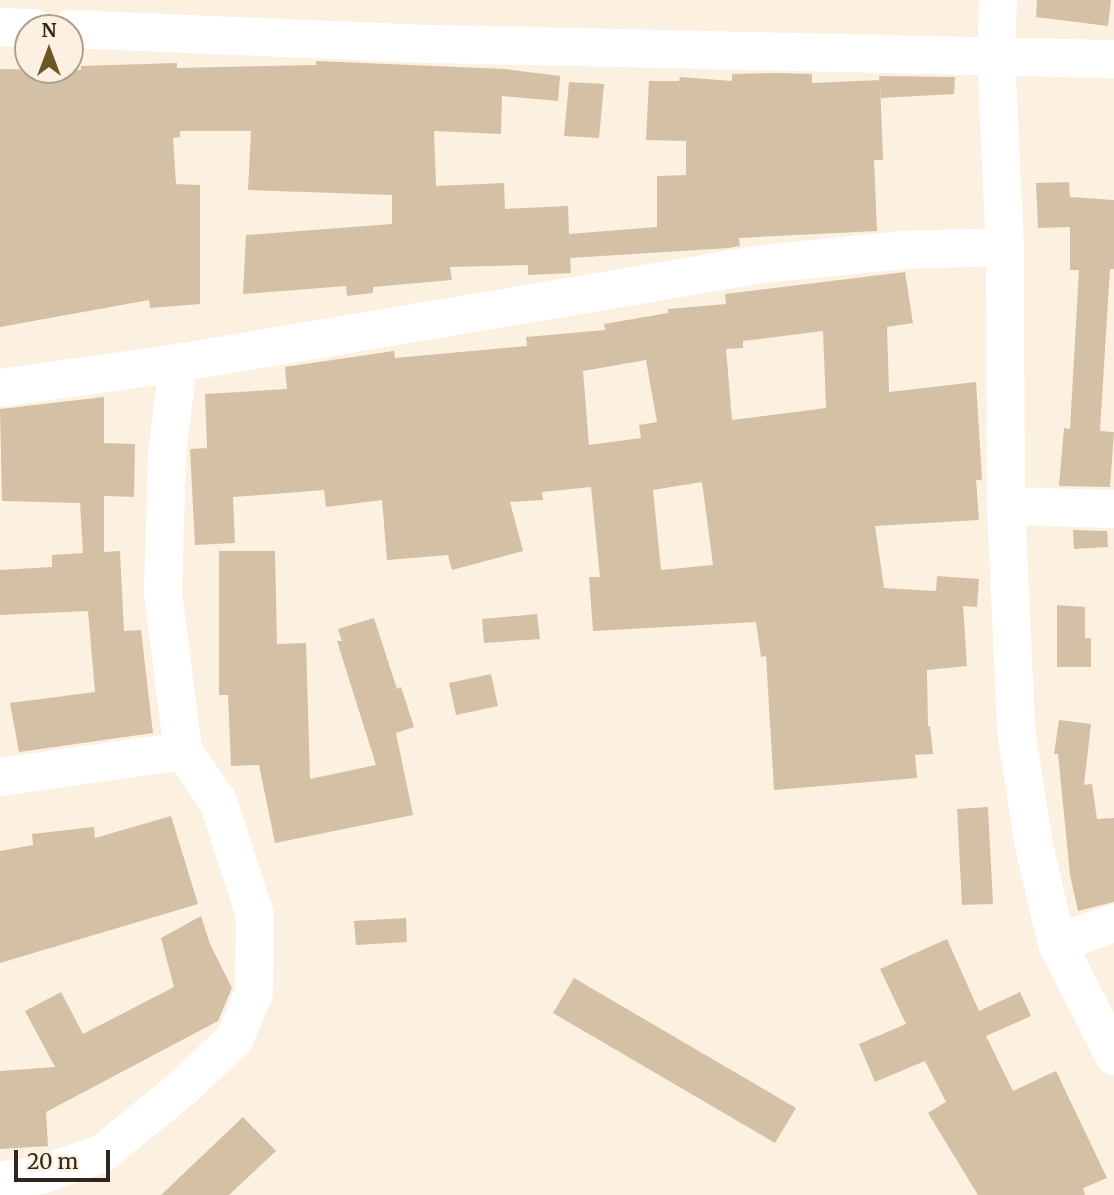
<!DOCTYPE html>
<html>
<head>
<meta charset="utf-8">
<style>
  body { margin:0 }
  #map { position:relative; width:1114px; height:1195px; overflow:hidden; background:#fcf0e0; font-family:Merriweather,serif }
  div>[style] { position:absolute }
  .building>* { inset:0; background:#d4c0a5 }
  .minor>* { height:38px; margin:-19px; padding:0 19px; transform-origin:19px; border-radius:19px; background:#fff }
  .major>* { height:38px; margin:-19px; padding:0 19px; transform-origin:19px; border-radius:19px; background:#fff }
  span { translate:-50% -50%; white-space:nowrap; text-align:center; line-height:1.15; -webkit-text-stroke:7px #fcf0e0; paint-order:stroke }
  .north { position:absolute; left:14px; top:14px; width:70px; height:70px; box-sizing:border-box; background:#fcf0e0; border:2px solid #aaa092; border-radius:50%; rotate:0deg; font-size:19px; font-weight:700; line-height:28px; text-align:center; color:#2f271d }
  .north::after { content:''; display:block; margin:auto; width:24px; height:32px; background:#6d5525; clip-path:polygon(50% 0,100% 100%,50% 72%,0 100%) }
  .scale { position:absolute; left:14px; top:1150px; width:96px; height:32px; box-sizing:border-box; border:4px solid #2f271d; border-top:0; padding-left:9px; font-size:21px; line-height:24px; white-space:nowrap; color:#2f271d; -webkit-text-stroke:5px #fcf0e0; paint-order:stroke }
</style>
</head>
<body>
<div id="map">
  <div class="building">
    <div style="clip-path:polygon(1037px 0,1111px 0,1108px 26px,1036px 17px)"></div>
    <div style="clip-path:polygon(316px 61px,504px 69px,560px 76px,558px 101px,502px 96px,501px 134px,434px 131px,436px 186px,504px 183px,505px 209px,568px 206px,569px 234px,657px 227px,657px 176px,686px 175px,686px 141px,646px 140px,649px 81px,679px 81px,680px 77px,732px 81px,732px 74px,777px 73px,812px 74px,812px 83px,880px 80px,883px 160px,874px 160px,877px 231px,739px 238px,740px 246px,729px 248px,570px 258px,571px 273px,528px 275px,528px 265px,450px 267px,452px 280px,373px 287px,373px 293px,347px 296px,346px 286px,243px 294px,246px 235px,392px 224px,392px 195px,248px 190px,251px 131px,180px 131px,180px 137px,173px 138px,176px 184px,200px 185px,200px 304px,150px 308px,149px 300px,0 327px,0 69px,81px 70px,81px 66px,177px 63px,177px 68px,316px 65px)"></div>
    <div style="clip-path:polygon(879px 76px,955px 77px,954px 94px,881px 98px)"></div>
    <div style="clip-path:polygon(569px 82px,604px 84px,599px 138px,564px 136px)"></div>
    <div style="clip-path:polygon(1069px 182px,1070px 197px,1114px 200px,1114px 269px,1110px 269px,1100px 431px,1114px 432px,1110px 487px,1059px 486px,1064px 428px,1070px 429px,1079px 270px,1070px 270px,1070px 227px,1038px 228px,1036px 183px)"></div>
    <div style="clip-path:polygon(evenodd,905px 272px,913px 323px,887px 327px,889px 392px,976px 382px,982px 480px,976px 480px,979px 520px,875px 526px,884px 588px,936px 591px,937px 576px,979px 579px,977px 607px,963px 606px,967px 666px,927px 670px,928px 726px,930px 726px,933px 754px,915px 755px,917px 778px,774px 790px,766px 656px,761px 657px,756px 622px,593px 631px,589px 577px,600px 577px,591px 487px,542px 492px,543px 500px,510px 502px,523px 551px,452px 570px,448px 555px,387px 560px,382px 500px,326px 507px,324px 490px,233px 497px,235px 543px,195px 545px,190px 449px,207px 448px,205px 394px,287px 389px,285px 367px,394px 351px,395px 358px,527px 346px,526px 337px,605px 330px,604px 324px,668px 313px,668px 309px,726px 304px,725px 294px,905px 272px,823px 331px,826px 408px,732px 420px,726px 349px,743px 348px,743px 341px,823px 331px,905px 272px,646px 360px,657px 422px,639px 425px,641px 438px,589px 445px,583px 371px,646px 360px,905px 272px,702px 482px,713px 565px,661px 570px,653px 490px,702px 482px)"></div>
    <div style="clip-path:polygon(104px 397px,104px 443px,135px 444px,134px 497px,104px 496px,104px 552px,120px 551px,124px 631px,141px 630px,153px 733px,19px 752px,10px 703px,95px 692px,88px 611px,0 615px,0 570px,52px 567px,52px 555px,83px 553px,80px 503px,2px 501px,0 409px)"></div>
    <div style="clip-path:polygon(1073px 530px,1107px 531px,1108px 547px,1074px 549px)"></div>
    <div style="clip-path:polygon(219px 551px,275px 551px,277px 644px,306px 643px,310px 779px,376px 765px,337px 641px,342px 641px,338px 629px,374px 618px,397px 689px,401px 687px,414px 727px,396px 733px,413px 815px,275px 843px,259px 765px,231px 766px,228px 695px,219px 695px)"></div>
    <div style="clip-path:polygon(1057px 605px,1085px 607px,1085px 638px,1091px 638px,1091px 667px,1057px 667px)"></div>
    <div style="clip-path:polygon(537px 614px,540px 639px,484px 643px,482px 619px)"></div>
    <div style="clip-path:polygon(491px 674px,498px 706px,456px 715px,449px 683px)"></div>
    <div style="clip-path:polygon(1059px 720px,1091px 724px,1084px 785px,1092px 784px,1097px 819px,1114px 818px,1114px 902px,1078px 911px,1070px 875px,1058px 754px,1054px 754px)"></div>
    <div style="clip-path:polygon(988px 807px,993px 904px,962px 905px,957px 809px)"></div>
    <div style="clip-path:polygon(171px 816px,198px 904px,0 963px,0 851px,33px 845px,32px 834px,94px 827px,95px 838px)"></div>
    <div style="clip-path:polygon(201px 916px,210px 944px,232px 988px,218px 1021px,46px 1112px,48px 1146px,0 1149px,0 1071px,55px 1067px,25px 1011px,61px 992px,83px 1034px,174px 987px,161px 938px)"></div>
    <div style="clip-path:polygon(406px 918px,407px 942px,356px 945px,354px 921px)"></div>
    <div style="clip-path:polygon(947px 939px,979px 1011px,1020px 992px,1031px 1016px,986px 1036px,1013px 1091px,1056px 1071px,1107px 1178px,1083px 1188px,1085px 1195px,978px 1195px,928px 1113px,946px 1102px,925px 1061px,875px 1082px,859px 1044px,906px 1024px,880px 969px)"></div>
    <div style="clip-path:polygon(574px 978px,796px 1108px,775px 1143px,553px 1013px)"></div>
    <div style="clip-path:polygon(243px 1117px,276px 1151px,229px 1195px,161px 1195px)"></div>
  </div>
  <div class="minor">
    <div style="left:0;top:27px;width:34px;rotate:2deg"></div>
    <div style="left:70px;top:29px;width:365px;rotate:2.4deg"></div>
    <div style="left:435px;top:44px;width:679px;rotate:1.27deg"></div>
    <div style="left:0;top:388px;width:180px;rotate:-8deg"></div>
    <div style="left:178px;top:363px;width:593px;rotate:-9.61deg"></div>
    <div style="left:763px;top:264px;width:141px;rotate:-5.7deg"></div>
    <div style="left:903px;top:250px;width:102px;rotate:-1.7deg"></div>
    <div style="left:1006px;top:506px;width:108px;rotate:1.6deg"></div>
    <div style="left:0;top:777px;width:185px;rotate:-8.1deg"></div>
    <div style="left:1057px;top:943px;width:60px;rotate:-19.3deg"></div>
    <div style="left:0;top:1181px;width:41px;rotate:-8.3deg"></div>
    <div style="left:41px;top:1175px;width:66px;rotate:-19.5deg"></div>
    <div style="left:103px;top:1153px;width:106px;rotate:-39.3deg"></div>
    <div style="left:185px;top:1086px;width:69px;rotate:-43.8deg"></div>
    <div style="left:235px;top:1038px;width:50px;rotate:-67.6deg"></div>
    <div style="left:254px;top:992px;width:77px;rotate:-89.3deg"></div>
    <div style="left:255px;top:915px;width:120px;rotate:-108deg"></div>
    <div style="left:218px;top:801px;width:61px;rotate:-125deg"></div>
    <div style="left:183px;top:751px;width:160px;rotate:-97.2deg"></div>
    <div style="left:163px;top:592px;width:137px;rotate:-88.3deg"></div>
    <div style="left:167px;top:455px;width:93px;rotate:-83.2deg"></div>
  </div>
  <div class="major">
    <div style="left:998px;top:0;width:57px;rotate:92deg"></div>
    <div style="left:996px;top:57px;width:190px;rotate:87.3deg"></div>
    <div style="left:1005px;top:247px;width:259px;rotate:89.8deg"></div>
    <div style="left:1006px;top:506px;width:224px;rotate:87.4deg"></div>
    <div style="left:1016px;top:730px;width:117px;rotate:81.2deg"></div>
    <div style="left:1034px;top:846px;width:100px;rotate:76.7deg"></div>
    <div style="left:1057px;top:943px;width:127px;rotate:63.2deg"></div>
  </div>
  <div class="north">N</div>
  <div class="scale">20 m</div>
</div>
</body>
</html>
